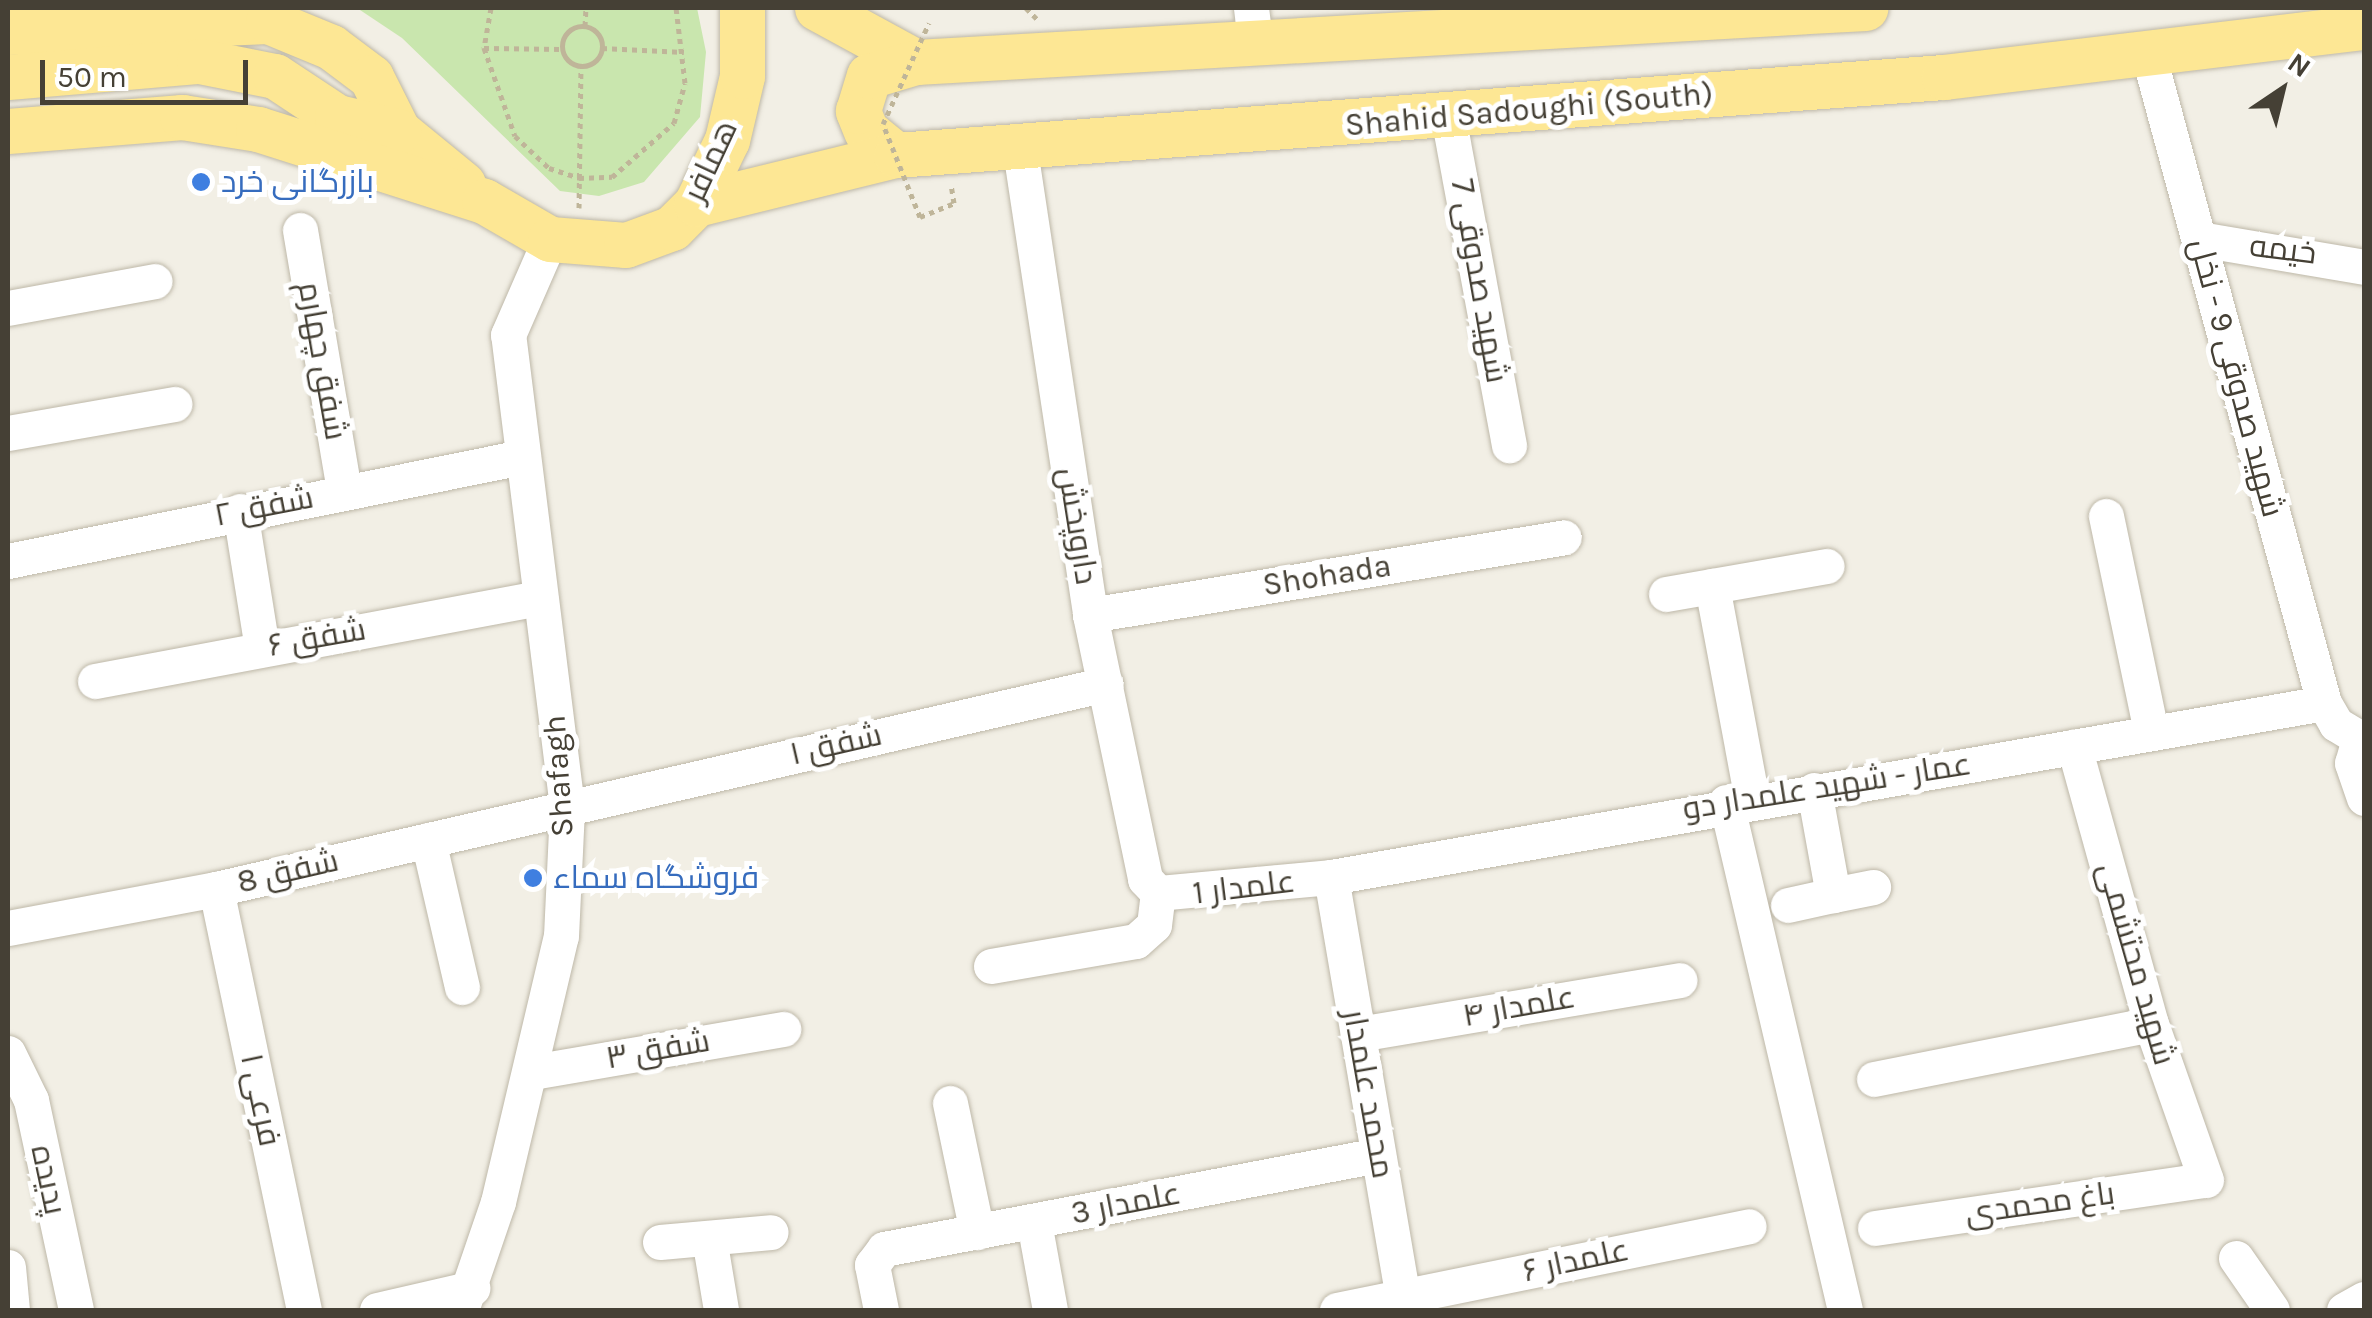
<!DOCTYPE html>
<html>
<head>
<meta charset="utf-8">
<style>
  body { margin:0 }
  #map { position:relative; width:2372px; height:1318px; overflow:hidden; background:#f2efe5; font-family:Karla,Cairo,sans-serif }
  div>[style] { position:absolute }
  .green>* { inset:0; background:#c9e6ae }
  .path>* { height:5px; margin-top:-2.5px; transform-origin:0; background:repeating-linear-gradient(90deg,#bfb599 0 5px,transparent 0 10px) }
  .path>.ring { margin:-2.5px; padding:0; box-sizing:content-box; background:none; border:5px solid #bfb599; border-radius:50% }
  .roads { filter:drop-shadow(0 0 2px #beb8a8) drop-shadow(0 0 2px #beb8a8) }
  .minor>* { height:35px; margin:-17.5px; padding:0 17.5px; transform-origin:17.5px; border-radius:17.5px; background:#fff }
  .major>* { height:45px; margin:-22.5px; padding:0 22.5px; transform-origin:22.5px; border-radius:22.5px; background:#fde794 }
  .path-bridge>* { height:5px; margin-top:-2.5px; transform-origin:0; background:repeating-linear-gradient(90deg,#bfb599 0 5px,transparent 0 10px) }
  .dots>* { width:28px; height:28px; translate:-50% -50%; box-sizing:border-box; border:5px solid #fff; border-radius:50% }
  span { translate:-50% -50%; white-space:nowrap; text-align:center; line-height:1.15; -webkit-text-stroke:10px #fff; paint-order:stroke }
  .street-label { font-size:32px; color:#454035 }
  .shop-label { font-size:32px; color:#366cbe }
  .left { translate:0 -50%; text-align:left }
  .frame { position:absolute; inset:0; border:10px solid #454035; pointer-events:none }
  .north { position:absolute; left:2232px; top:40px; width:100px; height:100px; -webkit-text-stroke:8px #fff; paint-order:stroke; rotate:35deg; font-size:28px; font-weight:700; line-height:40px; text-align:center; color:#454035 }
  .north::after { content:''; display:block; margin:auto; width:35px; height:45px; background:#454035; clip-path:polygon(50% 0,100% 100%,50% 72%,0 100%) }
  .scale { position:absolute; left:40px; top:60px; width:208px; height:45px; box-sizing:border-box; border:5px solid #454035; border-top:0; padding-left:12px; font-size:30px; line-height:35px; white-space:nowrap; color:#454035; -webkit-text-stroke:8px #fff; paint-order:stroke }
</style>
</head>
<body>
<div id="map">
  <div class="green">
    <div style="clip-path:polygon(357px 8px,697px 8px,706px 52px,700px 117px,644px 182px,599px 196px,560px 191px,402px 38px)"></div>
  </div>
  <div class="path">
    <div style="left:491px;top:8px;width:41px;rotate:99.9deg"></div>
    <div style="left:484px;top:48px;width:93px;rotate:70.6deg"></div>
    <div style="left:515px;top:136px;width:47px;rotate:43.3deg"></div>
    <div style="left:549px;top:168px;width:32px;rotate:18deg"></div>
    <div style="left:579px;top:178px;width:33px;rotate:-2deg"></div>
    <div style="left:612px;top:177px;width:82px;rotate:-41.1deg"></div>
    <div style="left:674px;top:123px;width:41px;rotate:-74.6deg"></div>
    <div style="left:685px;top:83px;width:76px;rotate:-96.8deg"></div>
    <div style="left:1026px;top:8px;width:17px;rotate:45deg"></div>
    <div class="ring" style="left:562px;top:26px;width:35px;height:35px"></div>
    <div style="left:585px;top:26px;width:18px;rotate:-87deg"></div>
    <div style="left:484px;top:48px;width:77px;rotate:0.7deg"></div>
    <div style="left:602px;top:48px;width:82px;rotate:2.8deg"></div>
    <div style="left:579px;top:208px;width:142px;rotate:-89.2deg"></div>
    <div style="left:920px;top:217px;width:37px;rotate:-22deg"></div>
    <div style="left:954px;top:203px;width:18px;rotate:-99deg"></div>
  </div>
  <div class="roads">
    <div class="minor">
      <div style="left:1251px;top:8px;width:35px;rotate:83deg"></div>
      <div style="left:2148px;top:53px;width:673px;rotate:74.85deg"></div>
      <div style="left:2324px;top:703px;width:24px;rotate:60deg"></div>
      <div style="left:2336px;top:724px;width:33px;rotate:31deg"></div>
      <div style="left:1448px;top:116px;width:335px;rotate:79.5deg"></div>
      <div style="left:1020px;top:150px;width:470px;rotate:81.4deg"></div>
      <div style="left:1090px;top:615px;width:270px;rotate:78.2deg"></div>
      <div style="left:1145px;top:879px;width:19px;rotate:47deg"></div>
      <div style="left:300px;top:230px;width:265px;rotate:80.4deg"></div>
      <div style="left:2199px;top:239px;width:167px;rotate:9.6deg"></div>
      <div style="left:8px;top:308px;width:149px;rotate:-10.4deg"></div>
      <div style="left:8px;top:433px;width:169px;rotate:-9.9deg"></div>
      <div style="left:240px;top:511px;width:139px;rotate:80.9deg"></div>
      <div style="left:2106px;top:516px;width:221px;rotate:78.2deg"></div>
      <div style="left:8px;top:561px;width:524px;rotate:-11.44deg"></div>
      <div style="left:1712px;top:586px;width:217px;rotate:79.4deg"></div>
      <div style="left:1666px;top:594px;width:163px;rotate:-9.9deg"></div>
      <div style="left:1090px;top:615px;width:480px;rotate:-9.3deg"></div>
      <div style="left:95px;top:681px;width:453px;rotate:-10.6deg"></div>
      <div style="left:2359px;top:739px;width:25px;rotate:106deg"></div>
      <div style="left:2352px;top:763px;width:37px;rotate:71deg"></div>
      <div style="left:1814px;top:790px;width:107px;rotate:79.7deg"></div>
      <div style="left:1833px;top:895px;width:41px;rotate:-11.3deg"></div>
      <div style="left:1726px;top:802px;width:522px;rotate:76.82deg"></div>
      <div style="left:428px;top:840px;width:151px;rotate:77deg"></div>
      <div style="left:1331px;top:877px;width:439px;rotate:80.3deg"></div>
      <div style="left:216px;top:889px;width:430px;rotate:78.2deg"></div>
      <div style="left:1158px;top:893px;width:174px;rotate:-5.3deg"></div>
      <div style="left:1331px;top:877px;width:1008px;rotate:-9.94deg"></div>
      <div style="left:1788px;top:905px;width:46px;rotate:-12.5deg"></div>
      <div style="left:8px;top:928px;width:212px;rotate:-10.6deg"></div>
      <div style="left:216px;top:889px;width:913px;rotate:-12.97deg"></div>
      <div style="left:991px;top:966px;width:147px;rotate:-9.8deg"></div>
      <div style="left:1136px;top:941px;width:24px;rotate:-42deg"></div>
      <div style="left:1154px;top:925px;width:32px;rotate:-83deg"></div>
      <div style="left:1358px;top:1034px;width:326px;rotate:-9.5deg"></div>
      <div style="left:8px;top:1053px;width:52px;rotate:63.9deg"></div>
      <div style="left:31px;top:1100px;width:215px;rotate:77.9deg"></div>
      <div style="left:532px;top:1072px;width:255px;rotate:-9.7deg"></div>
      <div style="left:1874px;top:1079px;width:282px;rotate:-11.2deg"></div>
      <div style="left:950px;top:1103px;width:132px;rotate:78.2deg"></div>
      <div style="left:1034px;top:1222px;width:89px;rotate:79.7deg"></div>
      <div style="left:1875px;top:1228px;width:334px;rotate:-8.3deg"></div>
      <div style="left:2206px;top:1180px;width:165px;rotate:-109.4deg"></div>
      <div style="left:2151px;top:1024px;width:288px;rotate:-105.5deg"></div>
      <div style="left:709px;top:1238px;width:73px;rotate:80.5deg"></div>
      <div style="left:660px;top:1242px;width:111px;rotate:-5.1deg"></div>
      <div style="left:2236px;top:1258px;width:63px;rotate:55.3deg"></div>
      <div style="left:8px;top:1267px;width:43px;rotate:84.7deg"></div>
      <div style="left:377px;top:1310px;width:98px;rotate:-13deg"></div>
      <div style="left:461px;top:1310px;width:114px;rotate:-71.1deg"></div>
      <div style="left:498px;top:1202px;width:273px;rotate:-76.7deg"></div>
      <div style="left:561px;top:936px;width:129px;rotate:-87.3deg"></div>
      <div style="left:567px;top:807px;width:476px;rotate:-97.1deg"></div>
      <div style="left:508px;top:335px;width:105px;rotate:-66.4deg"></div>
      <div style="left:881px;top:1310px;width:46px;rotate:-101.3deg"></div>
      <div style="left:872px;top:1265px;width:20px;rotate:-53deg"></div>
      <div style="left:884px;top:1249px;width:503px;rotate:-10.77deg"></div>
      <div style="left:1337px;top:1310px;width:420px;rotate:-11.5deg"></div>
      <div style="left:2344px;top:1310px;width:23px;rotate:-29deg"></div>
    </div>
    <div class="major">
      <div style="left:817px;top:8px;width:113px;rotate:28.6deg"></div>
      <div style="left:916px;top:62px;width:951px;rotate:-3.26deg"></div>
      <div style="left:8px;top:32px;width:260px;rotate:-2.4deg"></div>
      <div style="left:268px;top:21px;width:68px;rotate:22.4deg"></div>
      <div style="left:331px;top:47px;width:50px;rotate:36.9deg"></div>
      <div style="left:371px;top:77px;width:60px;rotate:63.4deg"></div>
      <div style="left:398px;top:131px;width:84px;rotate:39.2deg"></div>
      <div style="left:8px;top:77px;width:192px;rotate:-4.8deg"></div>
      <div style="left:199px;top:61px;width:77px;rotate:11.2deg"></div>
      <div style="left:275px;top:76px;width:74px;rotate:33.5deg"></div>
      <div style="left:337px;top:117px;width:63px;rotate:12.9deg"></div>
      <div style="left:8px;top:131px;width:175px;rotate:-4.6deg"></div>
      <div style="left:182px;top:117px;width:77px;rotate:9deg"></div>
      <div style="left:258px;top:129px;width:237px;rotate:17.7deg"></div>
      <div style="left:484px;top:201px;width:76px;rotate:29.9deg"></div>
      <div style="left:550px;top:239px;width:76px;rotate:4.5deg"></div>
      <div style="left:626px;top:245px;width:49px;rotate:-20.3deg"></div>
      <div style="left:672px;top:228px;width:34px;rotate:-45deg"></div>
      <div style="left:696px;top:204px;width:71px;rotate:-64.2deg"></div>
      <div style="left:727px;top:140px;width:66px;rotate:-76.8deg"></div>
      <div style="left:742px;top:76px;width:68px;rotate:-90deg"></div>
      <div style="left:896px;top:155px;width:38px;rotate:-141deg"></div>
      <div style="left:866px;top:131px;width:22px;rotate:-112deg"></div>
      <div style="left:858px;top:111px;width:37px;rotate:-73deg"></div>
      <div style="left:869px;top:76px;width:49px;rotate:-16.6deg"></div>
      <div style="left:696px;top:204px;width:206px;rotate:-13.8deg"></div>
      <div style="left:896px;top:155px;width:1051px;rotate:-4.26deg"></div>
      <div style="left:1944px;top:77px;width:423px;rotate:-6.8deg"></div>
    </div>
  </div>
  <div class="path-bridge">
    <div style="left:920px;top:217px;width:100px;rotate:-111.7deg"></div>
    <div style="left:883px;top:124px;width:111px;rotate:-65.5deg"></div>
  </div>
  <div class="dots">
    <div style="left:201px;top:182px;background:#3f7fe0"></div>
    <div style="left:533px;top:878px;background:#3f7fe0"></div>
  </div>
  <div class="street-label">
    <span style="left:1529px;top:110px;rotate:-5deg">Shahid Sadoughi (South)</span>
    <span style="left:711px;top:161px;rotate:-65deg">همافر</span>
    <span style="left:2283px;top:250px;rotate:7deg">خیمه</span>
    <span style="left:1479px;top:281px;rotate:80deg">شهید صدوقی 7</span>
    <span style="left:322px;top:361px;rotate:80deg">شفق چهارم</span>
    <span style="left:2236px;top:378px;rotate:75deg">شهید صدوقی 9 - نخل</span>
    <span style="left:264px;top:507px;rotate:-11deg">شفق ۲</span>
    <span style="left:1077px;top:526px;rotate:81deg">داروپخش</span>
    <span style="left:1327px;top:576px;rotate:-9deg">Shohada</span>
    <span style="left:317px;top:638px;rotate:-10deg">شفق ۶</span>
    <span style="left:836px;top:745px;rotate:-13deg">شفق ۱</span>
    <span style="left:559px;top:776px;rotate:-94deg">Shafagh</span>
    <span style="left:1827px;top:787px;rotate:-9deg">عمار - شهید علمدار دو</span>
    <span style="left:288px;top:872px;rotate:-13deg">شفق 8</span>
    <span style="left:1244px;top:888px;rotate:-7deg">علمدار 1</span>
    <span style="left:2136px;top:964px;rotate:74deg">شهید محتشمی</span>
    <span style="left:1519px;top:1007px;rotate:-10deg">علمدار ۴</span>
    <span style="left:658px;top:1050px;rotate:-10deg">شفق ۳</span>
    <span style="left:1368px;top:1094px;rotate:80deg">محمد علمدار</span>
    <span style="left:260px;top:1100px;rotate:78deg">فرعی ۱</span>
    <span style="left:48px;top:1180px;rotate:78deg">پدیده</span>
    <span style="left:1126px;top:1204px;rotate:-11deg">علمدار 3</span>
    <span style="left:2040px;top:1204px;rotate:-8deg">باغ محمدی</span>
    <span style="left:1576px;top:1261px;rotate:-12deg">علمدار ۶</span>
  </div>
  <div class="shop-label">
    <span class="left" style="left:221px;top:182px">بازرگانی خرد</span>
    <span class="left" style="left:553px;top:878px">فروشگاه سماء</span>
  </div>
  <div class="frame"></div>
  <div class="north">N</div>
  <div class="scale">50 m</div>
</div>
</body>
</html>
